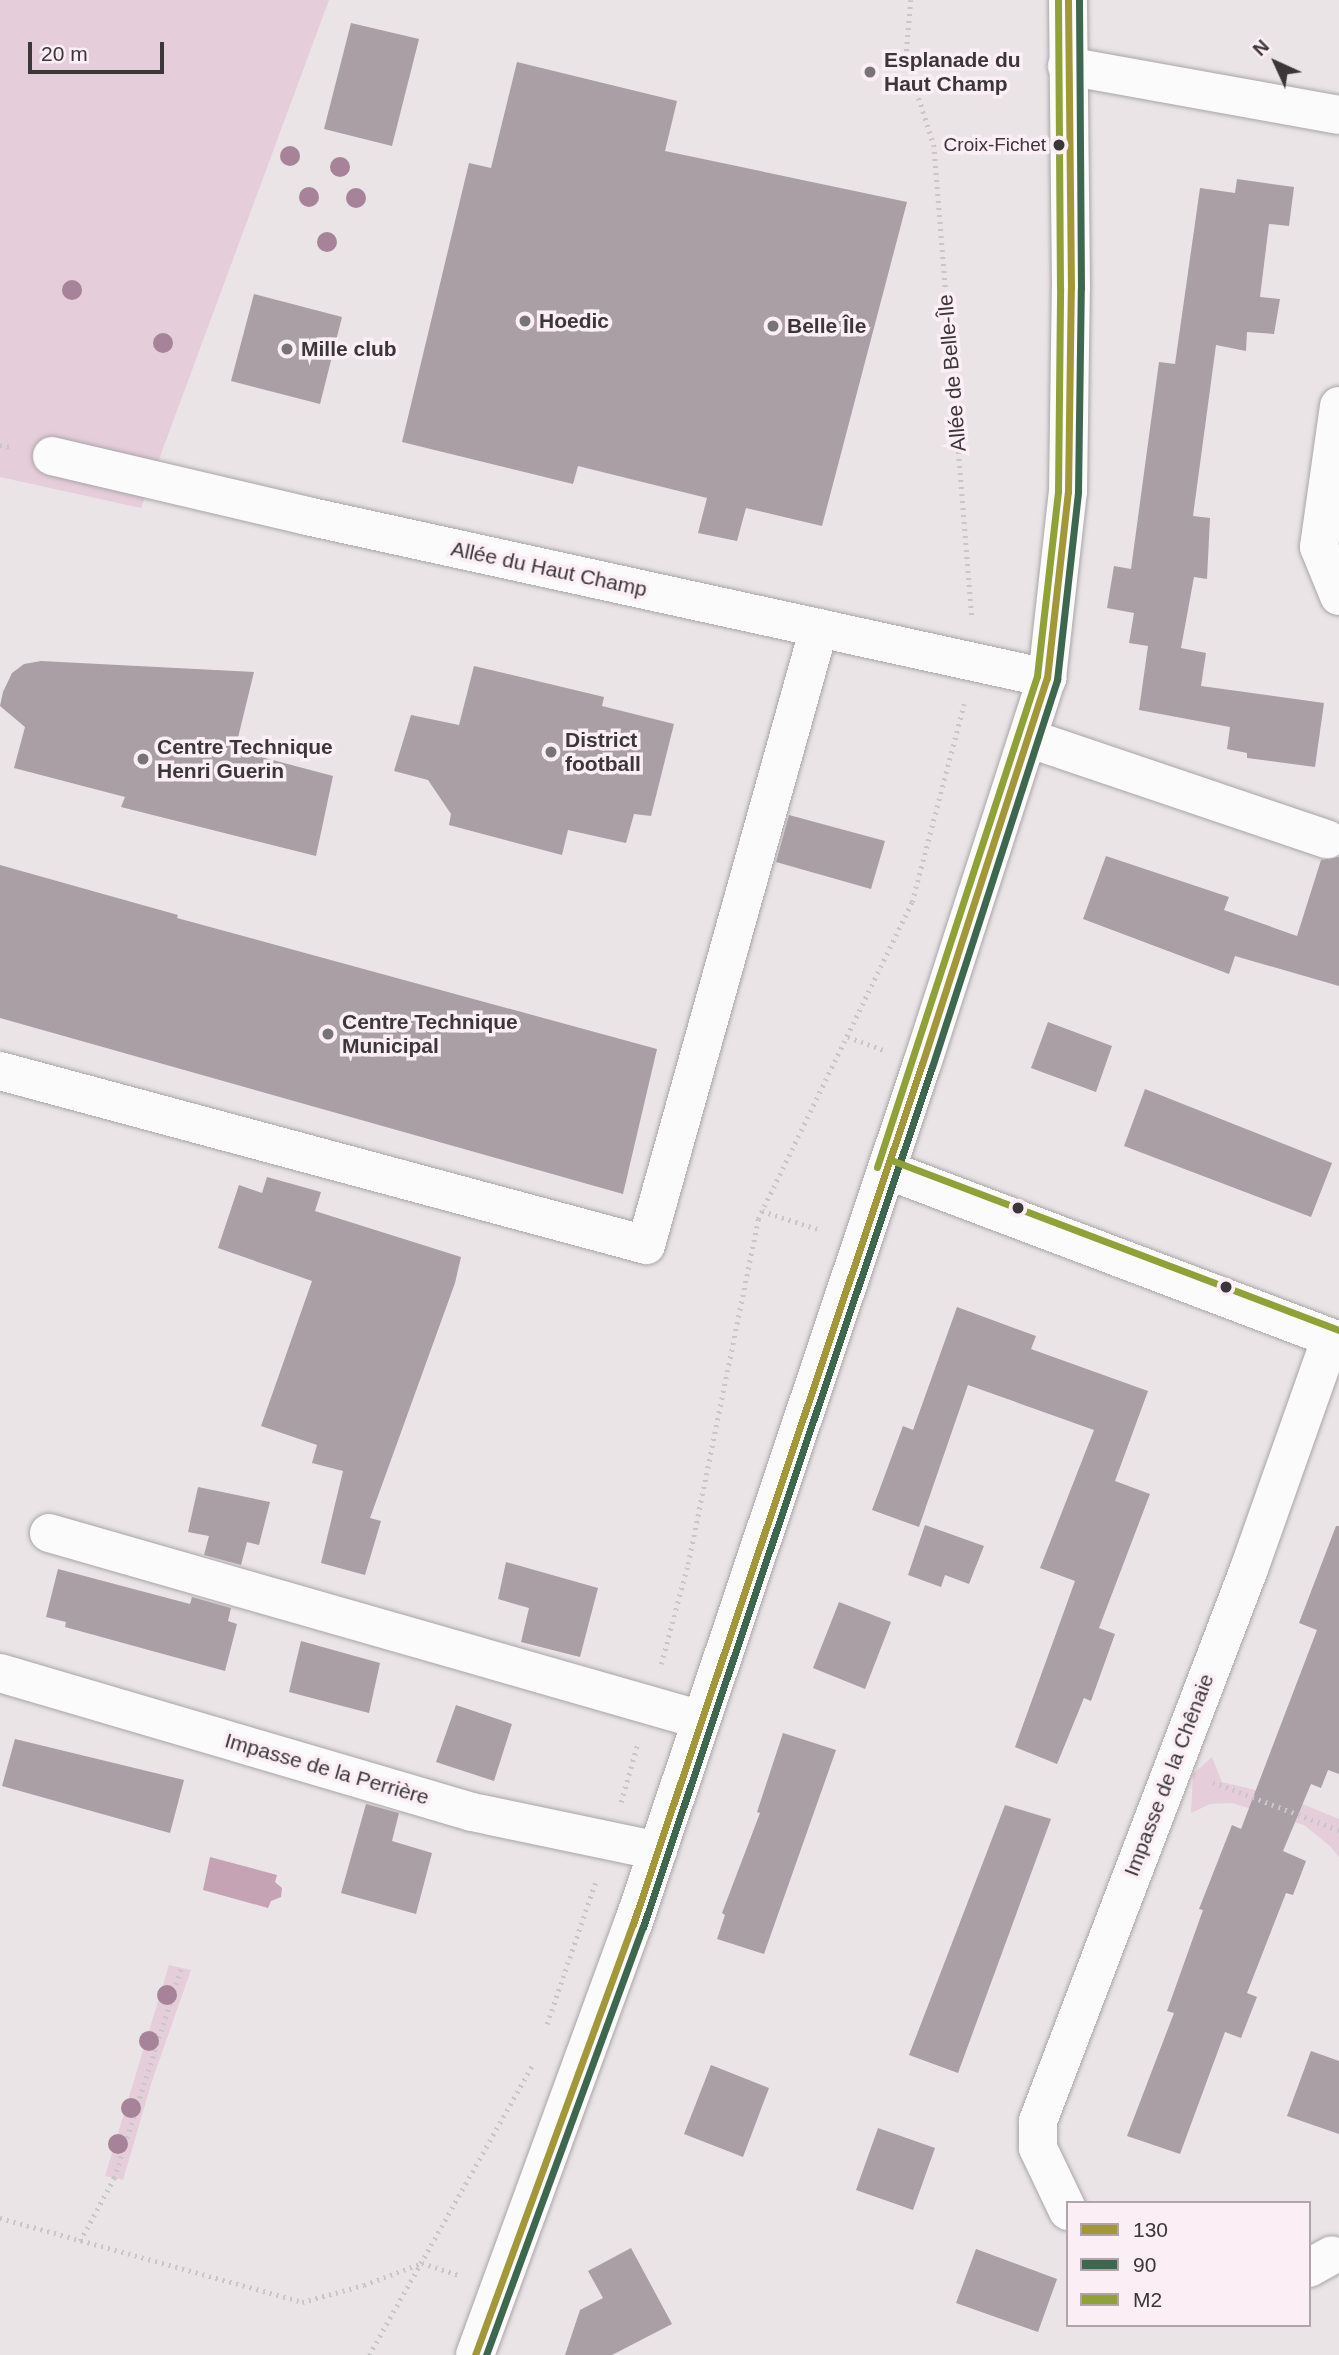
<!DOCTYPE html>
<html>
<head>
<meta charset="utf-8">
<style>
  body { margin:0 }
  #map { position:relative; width:1339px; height:2355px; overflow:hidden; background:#eae4e7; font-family:Arial,sans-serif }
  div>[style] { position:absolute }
  .green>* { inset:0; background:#e6cdda }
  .water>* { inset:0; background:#c5a3b5 }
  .building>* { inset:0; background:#a99fa4 }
  .path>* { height:4.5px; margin-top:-2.25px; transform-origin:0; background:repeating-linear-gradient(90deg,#c8c6c7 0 2px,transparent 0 7px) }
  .roads { filter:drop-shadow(0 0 2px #a9a5a7) drop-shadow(0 0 2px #a9a5a7) }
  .minor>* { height:38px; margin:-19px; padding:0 19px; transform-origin:19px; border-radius:19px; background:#fcfbfb }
  .major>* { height:38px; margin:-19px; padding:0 19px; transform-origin:19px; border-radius:19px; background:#fcfbfb }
  .bus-1>* { height:7px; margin:-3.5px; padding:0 3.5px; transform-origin:3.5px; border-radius:3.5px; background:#a29839 }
  .bus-2>* { height:7px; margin:-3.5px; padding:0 3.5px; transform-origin:3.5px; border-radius:3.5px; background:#3e6750 }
  .bus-3>* { height:7px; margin:-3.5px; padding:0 3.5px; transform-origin:3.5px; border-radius:3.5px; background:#90a137 }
  .trees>* { width:20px; height:20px; margin:-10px; border-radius:50%; background:#a68398 }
  .dots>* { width:19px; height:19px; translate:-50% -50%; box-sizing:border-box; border:4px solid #fbeef4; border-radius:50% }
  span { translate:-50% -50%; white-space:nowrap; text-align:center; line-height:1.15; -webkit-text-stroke:7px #fbeef4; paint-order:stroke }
  .bus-label { font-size:19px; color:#3b3638 }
  .right { translate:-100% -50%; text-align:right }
  .poi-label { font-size:21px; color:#3b3638; font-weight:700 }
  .left { translate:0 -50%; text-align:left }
  .street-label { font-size:21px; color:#3b3638 }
  .legend { position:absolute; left:1066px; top:2201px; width:245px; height:126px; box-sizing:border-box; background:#fbeef4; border:2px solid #aea4a9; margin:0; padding:9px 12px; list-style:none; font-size:21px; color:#3b3638 }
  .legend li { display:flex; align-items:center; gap:14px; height:35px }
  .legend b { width:35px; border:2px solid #aea4a9 }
  .north { position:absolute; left:1241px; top:28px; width:70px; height:70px; -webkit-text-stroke:5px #fbeef4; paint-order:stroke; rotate:315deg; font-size:19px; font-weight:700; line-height:28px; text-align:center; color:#3b3638 }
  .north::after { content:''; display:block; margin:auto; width:24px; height:32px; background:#3b3638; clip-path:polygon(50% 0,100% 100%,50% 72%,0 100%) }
  .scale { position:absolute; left:28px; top:42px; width:136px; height:32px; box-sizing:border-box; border:4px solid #3b3638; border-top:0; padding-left:9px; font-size:21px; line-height:24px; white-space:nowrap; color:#3b3638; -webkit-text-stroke:5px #fbeef4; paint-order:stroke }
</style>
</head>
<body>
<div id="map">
  <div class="green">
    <div style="clip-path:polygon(0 0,329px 0,141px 508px,0 477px)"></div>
    <div style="clip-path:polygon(1212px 1757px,1222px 1782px,1288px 1798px,1339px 1819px,1339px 1857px,1330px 1846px,1304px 1825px,1232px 1803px,1210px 1804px,1191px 1813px,1193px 1774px)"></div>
    <div style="clip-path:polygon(169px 1965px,191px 1970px,152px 2081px,123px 2180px,105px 2176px)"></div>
  </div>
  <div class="water">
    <div style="clip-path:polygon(210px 1857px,277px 1875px,275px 1882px,282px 1888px,281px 1897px,271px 1901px,268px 1908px,203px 1890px)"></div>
  </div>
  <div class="building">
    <div style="clip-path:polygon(351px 23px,419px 39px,392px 146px,324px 129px)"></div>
    <div style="clip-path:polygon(517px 62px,677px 101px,665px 151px,907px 202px,822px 526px,746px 508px,737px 541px,698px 533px,707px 498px,578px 466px,573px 484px,402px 442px,469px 163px,491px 168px)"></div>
    <div style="clip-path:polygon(1237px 179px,1294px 187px,1289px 226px,1269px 224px,1260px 297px,1280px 299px,1274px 334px,1247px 332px,1246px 351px,1216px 345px,1193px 516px,1210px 518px,1207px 579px,1194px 577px,1181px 648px,1206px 653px,1201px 686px,1324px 703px,1315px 767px,1247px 758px,1247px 753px,1227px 749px,1230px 727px,1139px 710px,1148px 646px,1129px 643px,1134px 613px,1107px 608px,1114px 566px,1131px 569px,1159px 362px,1175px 364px,1200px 188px,1235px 193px)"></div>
    <div style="clip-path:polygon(254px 294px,342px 317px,320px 404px,231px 381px)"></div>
    <div style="clip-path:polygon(41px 661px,254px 672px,235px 750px,333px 776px,316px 856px,121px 807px,125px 797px,14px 768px,25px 727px,0 706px,3px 692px,12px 673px,24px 664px)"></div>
    <div style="clip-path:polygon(474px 666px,604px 697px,602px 706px,674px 724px,651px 816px,634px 814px,626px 843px,568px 830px,562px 855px,449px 825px,451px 814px,428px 780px,394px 771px,411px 715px,459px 725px)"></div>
    <div style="clip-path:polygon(789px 815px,885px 841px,871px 889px,776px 862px)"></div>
    <div style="clip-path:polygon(1106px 856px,1229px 897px,1224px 910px,1297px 936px,1321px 860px,1339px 857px,1339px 986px,1235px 956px,1229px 974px,1083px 919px)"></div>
    <div style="clip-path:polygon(0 865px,178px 915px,177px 918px,657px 1049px,623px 1194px,0 1018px)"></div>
    <div style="clip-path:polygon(1048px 1022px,1112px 1046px,1096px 1092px,1031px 1068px)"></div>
    <div style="clip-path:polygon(1145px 1089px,1332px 1163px,1311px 1217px,1124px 1146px)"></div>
    <div style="clip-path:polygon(267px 1177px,321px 1192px,315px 1211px,461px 1257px,455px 1283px,370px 1518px,381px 1521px,365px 1575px,321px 1563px,343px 1471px,312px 1463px,317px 1445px,261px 1426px,312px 1281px,218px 1248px,239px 1185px,262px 1193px)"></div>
    <div style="clip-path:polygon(957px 1307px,1036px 1336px,1031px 1349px,1148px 1391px,1115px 1481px,1150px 1494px,1099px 1628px,1115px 1634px,1091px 1701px,1084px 1698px,1057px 1764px,1015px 1747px,1075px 1581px,1040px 1568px,1094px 1430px,968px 1385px,919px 1527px,872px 1510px,903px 1426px,913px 1430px)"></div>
    <div style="clip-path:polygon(198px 1487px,270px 1502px,259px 1545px,247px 1542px,241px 1565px,204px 1555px,209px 1536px,188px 1532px)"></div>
    <div style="clip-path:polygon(925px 1525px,984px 1546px,969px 1584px,945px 1575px,941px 1587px,908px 1575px)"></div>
    <div style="clip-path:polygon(1336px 1526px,1339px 1526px,1339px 1774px,1328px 1770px,1321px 1788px,1311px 1784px,1283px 1851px,1306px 1861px,1293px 1895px,1286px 1893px,1247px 1993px,1257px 1997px,1241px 2038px,1225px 2032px,1180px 2154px,1127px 2136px,1174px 2013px,1167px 2011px,1203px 1910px,1199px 1909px,1232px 1825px,1241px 1829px,1317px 1630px,1299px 1623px)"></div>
    <div style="clip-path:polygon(506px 1562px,598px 1588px,580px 1657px,521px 1642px,529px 1608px,498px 1599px)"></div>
    <div style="clip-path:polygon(58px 1569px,190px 1604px,192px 1597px,231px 1608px,228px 1621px,237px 1624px,225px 1671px,65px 1627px,66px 1622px,46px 1617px)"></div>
    <div style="clip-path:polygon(839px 1602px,891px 1622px,865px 1689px,813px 1668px)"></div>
    <div style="clip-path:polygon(301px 1641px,380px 1663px,369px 1713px,289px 1692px)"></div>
    <div style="clip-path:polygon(456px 1705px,512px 1724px,494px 1781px,436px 1762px)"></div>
    <div style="clip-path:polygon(783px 1733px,836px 1750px,764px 1954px,717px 1939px,725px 1915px,722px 1913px,760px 1813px,757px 1812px)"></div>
    <div style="clip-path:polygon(15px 1739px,184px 1780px,170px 1833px,2px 1786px)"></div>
    <div style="clip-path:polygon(366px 1804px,399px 1813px,392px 1841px,432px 1853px,416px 1914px,341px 1893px)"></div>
    <div style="clip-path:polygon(1005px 1805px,1051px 1819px,958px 2073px,909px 2055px)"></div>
    <div style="clip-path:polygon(1311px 2051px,1339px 2061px,1339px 2134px,1287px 2116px)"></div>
    <div style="clip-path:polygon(711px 2065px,769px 2088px,743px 2157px,684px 2134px)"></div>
    <div style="clip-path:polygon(878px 2128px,935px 2148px,913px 2210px,856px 2190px)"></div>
    <div style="clip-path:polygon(631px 2248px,672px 2324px,612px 2355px,565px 2355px,580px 2310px,603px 2298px,588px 2271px)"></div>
    <div style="clip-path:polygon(976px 2249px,1057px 2279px,1038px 2332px,956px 2303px)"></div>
  </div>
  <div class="path">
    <div style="left:911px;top:0;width:58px;rotate:94.9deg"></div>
    <div style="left:906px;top:58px;width:91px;rotate:72.2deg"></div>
    <div style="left:934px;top:145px;width:476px;rotate:85.4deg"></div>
    <div style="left:906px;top:58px;width:118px;rotate:2.9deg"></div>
    <div style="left:0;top:445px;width:10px;rotate:11deg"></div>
    <div style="left:848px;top:1037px;width:37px;rotate:20deg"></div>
    <div style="left:762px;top:1211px;width:62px;rotate:17.9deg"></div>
    <div style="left:661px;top:1664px;width:104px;rotate:-74.9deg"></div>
    <div style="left:688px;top:1564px;width:352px;rotate:-78.5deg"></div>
    <div style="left:758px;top:1219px;width:352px;rotate:-64.1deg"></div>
    <div style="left:912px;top:902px;width:205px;rotate:-75.3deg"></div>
    <div style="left:1213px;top:1782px;width:135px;rotate:20.9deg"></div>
    <div style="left:621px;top:1802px;width:58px;rotate:-74.1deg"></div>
    <div style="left:547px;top:2024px;width:152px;rotate:-71.2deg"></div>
    <div style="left:0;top:2218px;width:313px;rotate:15.5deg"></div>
    <div style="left:302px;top:2302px;width:64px;rotate:-15.3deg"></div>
    <div style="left:364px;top:2285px;width:62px;rotate:-20.8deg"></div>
    <div style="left:422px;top:2263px;width:39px;rotate:18deg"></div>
    <div style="left:80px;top:2241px;width:72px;rotate:-61.6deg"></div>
    <div style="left:114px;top:2178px;width:220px;rotate:-72.3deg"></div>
    <div style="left:369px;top:2355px;width:336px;rotate:-60.6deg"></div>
  </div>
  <div class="roads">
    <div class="minor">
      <div style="left:1067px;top:66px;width:276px;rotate:10.2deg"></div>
      <div style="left:1339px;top:406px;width:142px;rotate:98.1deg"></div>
      <div style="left:1319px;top:547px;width:53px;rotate:67.8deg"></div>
      <div style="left:52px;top:456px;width:262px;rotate:13.2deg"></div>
      <div style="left:307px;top:516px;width:758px;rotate:12.35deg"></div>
      <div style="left:1028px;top:738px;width:316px;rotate:18.7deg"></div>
      <div style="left:0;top:1071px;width:669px;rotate:15.07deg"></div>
      <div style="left:646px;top:1245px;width:641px;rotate:-74.34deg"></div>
      <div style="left:887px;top:1170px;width:483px;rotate:20.7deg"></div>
      <div style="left:49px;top:1533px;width:678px;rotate:16deg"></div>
      <div style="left:0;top:1673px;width:492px;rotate:16.4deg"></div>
      <div style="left:472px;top:1812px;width:190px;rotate:11.8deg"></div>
      <div style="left:1068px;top:2211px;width:70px;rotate:-115.5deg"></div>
      <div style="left:1038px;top:2148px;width:27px;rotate:-90deg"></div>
      <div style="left:1038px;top:2121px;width:591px;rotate:-69.08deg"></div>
      <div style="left:1249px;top:1569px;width:245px;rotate:-70.5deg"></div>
      <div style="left:1309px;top:2268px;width:26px;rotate:-29deg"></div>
    </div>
    <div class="major">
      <div style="left:475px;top:2355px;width:459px;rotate:-69.9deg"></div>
      <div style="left:633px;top:1924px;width:907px;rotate:-71.43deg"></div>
      <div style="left:922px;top:1064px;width:406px;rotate:-72.1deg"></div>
      <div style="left:1047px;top:678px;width:187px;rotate:-83.6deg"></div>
      <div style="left:1068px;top:492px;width:204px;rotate:-89.2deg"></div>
      <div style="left:1071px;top:288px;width:288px;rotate:-90.6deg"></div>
    </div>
  </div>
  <div class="bus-1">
    <div style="left:475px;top:2355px;width:459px;rotate:-69.9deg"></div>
    <div style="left:633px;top:1924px;width:907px;rotate:-71.43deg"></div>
    <div style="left:922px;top:1064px;width:406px;rotate:-72.1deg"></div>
    <div style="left:1047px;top:678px;width:187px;rotate:-83.6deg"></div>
    <div style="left:1068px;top:492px;width:204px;rotate:-89.2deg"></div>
    <div style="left:1071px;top:288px;width:288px;rotate:-90.6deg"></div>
  </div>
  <div class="bus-2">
    <div style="left:486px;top:2355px;width:456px;rotate:-69.9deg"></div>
    <div style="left:643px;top:1927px;width:907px;rotate:-71.43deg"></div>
    <div style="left:932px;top:1067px;width:407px;rotate:-72.1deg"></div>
    <div style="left:1057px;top:680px;width:189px;rotate:-83.6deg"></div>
    <div style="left:1078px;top:492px;width:204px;rotate:-89.2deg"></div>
    <div style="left:1081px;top:288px;width:288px;rotate:-90.4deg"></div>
  </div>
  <div class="bus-3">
    <div style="left:891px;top:1160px;width:479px;rotate:20.8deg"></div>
    <div style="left:877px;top:1167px;width:516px;rotate:-71.95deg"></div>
    <div style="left:1037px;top:676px;width:186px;rotate:-83.5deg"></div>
    <div style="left:1058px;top:491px;width:203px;rotate:-89.4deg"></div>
    <div style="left:1060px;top:288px;width:288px;rotate:-90.4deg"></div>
  </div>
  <div class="trees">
    <div style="left:290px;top:156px"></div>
    <div style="left:340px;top:167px"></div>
    <div style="left:309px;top:197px"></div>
    <div style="left:356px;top:198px"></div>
    <div style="left:327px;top:242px"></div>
    <div style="left:72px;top:290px"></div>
    <div style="left:163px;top:343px"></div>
    <div style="left:167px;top:1995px"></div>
    <div style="left:149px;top:2041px"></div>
    <div style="left:131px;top:2108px"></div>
    <div style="left:118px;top:2144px"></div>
  </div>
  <div class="dots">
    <div style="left:870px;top:72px;background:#787375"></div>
    <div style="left:1059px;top:145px;background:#3b3638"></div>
    <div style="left:525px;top:321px;background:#787375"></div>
    <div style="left:773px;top:326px;background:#787375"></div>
    <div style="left:287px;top:349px;background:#787375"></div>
    <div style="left:551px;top:752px;background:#787375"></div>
    <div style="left:143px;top:759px;background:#787375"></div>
    <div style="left:328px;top:1034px;background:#787375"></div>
    <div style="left:1018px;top:1208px;background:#3b3638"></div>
    <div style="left:1226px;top:1287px;background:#3b3638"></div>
  </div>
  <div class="bus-label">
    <span class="right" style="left:1046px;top:145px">Croix-Fichet</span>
  </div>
  <div class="poi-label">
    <span class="left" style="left:884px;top:72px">Esplanade du<br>Haut Champ</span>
    <span class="left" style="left:539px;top:321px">Hoedic</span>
    <span class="left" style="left:787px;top:326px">Belle Île</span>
    <span class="left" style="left:301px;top:349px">Mille club</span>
    <span class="left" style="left:565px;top:752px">District<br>football</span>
    <span class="left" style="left:157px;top:759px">Centre Technique<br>Henri Guerin</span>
    <span class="left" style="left:342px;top:1034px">Centre Technique<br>Municipal</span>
  </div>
  <div class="street-label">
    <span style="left:952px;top:373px;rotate:-95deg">Allée de Belle-Île</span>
    <span style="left:549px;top:569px;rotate:12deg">Allée du Haut Champ</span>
    <span style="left:327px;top:1769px;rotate:16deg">Impasse de la Perrière</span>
    <span style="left:1169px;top:1775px;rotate:-69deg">Impasse de la Chênaie</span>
  </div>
  <ul class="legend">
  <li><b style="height:9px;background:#a29839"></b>130</li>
  <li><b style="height:9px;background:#3e6750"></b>90</li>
  <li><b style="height:9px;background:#90a137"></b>M2</li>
  </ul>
  <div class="north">N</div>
  <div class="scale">20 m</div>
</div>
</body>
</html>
